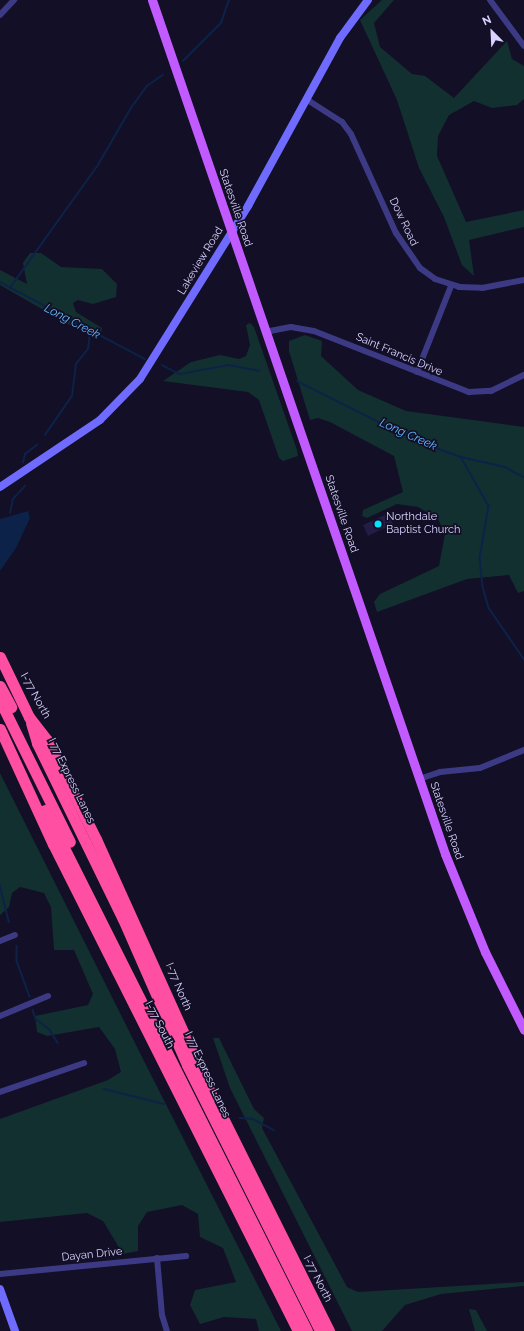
<!DOCTYPE html>
<html>
<head>
<meta charset="utf-8">
<style>
  body { margin:0 }
  #map { position:relative; width:524px; height:1331px; overflow:hidden; background:#130f26; font-family:Raleway,sans-serif }
  div>[style] { position:absolute }
  .green>* { inset:0; background:#12302f }
  .water>* { inset:0; background:#0c2248 }
  .stream>* { height:1.5px; margin:-0.75px; padding:0 0.75px; transform-origin:0.75px; border-radius:0.75px; background:#0c2248 }
  .building>* { inset:0; background:#241b47 }
  .street>* { height:6px; margin:-3px; padding:0 3px; transform-origin:3px; border-radius:3px; background:#3d3a85 }
  .secondary>* { height:8px; margin:-4px; padding:0 4px; transform-origin:4px; border-radius:4px; background:#6f6bff }
  .primary>* { height:9px; margin:-4.5px; padding:0 4.5px; transform-origin:4.5px; border-radius:4.5px; background:#c25bff }
  .highway>* { height:11px; margin:-5.5px; padding:0 5.5px; transform-origin:5.5px; border-radius:5.5px; background:#ff4fa3 }
  .dots>* { width:11px; height:11px; translate:-50% -50%; box-sizing:border-box; border:2px solid #130f26; border-radius:50% }
  span { translate:-50% -50%; white-space:nowrap; text-align:center; line-height:1.15; -webkit-text-stroke:3.5px #130f26; paint-order:stroke }
  .street-label { font-size:11px; color:#d9d4ff }
  .poi-label { font-size:11px; color:#d9d4ff }
  .left { translate:0 -50%; text-align:left }
  .water-label { font-size:12px; color:#62b6ff; font-style:italic }
  .north { position:absolute; left:472px; top:12px; width:40px; height:40px; -webkit-text-stroke:3px #130f26; paint-order:stroke; rotate:336deg; font-size:11px; font-weight:700; line-height:16px; text-align:center; color:#d9d4ff }
  .north::after { content:''; display:block; margin:auto; width:14px; height:18px; background:#d9d4ff; clip-path:polygon(50% 0,100% 100%,50% 72%,0 100%) }
</style>
</head>
<body>
<div id="map">
  <div class="green">
    <div style="clip-path:polygon(382px 0,394px 0,374px 23px,380px 47px,412px 74px,425px 76px,454px 98px,507px 41px,512px 59px,524px 66px,524px 99px,517px 105px,492px 108px,474px 101px,449px 115px,438px 136px,437px 156px,466px 222px,524px 210px,524px 227px,469px 240px,474px 276px,462px 265px,444px 217px,419px 168px,397px 100px,360px 20px)"></div>
    <div style="clip-path:polygon(30px 253px,41px 253px,61px 267px,102px 269px,117px 284px,116px 297px,93px 304px,78px 300px,73px 303px,76px 312px,102px 328px,101px 333px,75px 328px,0 285px,0 270px,27px 284px,23px 263px)"></div>
    <div style="clip-path:polygon(250px 323px,254px 327px,297px 450px,298px 456px,283px 461px,279px 458px,259px 400px,248px 392px,163px 381px,191px 362px,220px 355px,239px 359px,246px 356px,250px 345px,246px 325px)"></div>
    <div style="clip-path:polygon(305px 335px,322px 341px,321px 356px,358px 390px,406px 411px,524px 427px,524px 591px,518px 593px,509px 575px,467px 579px,377px 612px,374px 602px,380px 594px,439px 566px,445px 534px,438px 519px,418px 507px,397px 504px,367px 518px,362px 516px,363px 510px,403px 492px,394px 456px,330px 422px,318px 418px,310px 420px,289px 351px,289px 341px)"></div>
    <div style="clip-path:polygon(0 773px,145px 1063px,281px 1331px,259px 1331px,256px 1319px,224px 1317px,200px 1324px,190px 1305px,195px 1290px,236px 1282px,223px 1248px,200px 1237px,198px 1214px,182px 1205px,147px 1212px,138px 1226px,138px 1251px,123px 1254px,103px 1221px,87px 1213px,0 1222px,0 1119px,108px 1080px,121px 1072px,115px 1049px,99px 1027px,47px 1036px,37px 1032px,35px 1016px,88px 1005px,93px 994px,74px 950px,54px 950px,51px 907px,44px 893px,20px 887px,12px 893px,9px 907px,0 915px)"></div>
    <div style="clip-path:polygon(213px 1038px,219px 1038px,254px 1109px,264px 1118px,262px 1128px,347px 1287px,358px 1292px,524px 1282px,524px 1286px,441px 1294px,405px 1305px,382px 1331px,352px 1331px,230px 1088px)"></div>
    <div style="clip-path:polygon(469px 1309px,476px 1310px,487px 1331px,475px 1331px)"></div>
  </div>
  <div class="water">
    <div style="clip-path:polygon(28px 511px,30px 518px,16px 548px,0 571px,0 519px)"></div>
  </div>
  <div class="stream">
    <div style="left:183px;top:61px;width:54px;rotate:-45deg"></div>
    <div style="left:221px;top:23px;width:24px;rotate:-71deg"></div>
    <div style="left:0;top:282px;width:164px;rotate:28deg"></div>
    <div style="left:10px;top:288px;width:151px;rotate:-54.4deg"></div>
    <div style="left:98px;top:165px;width:66px;rotate:-59.9deg"></div>
    <div style="left:131px;top:108px;width:27px;rotate:-54deg"></div>
    <div style="left:147px;top:86px;width:19px;rotate:-35deg"></div>
    <div style="left:162px;top:365px;width:20px;rotate:27deg"></div>
    <div style="left:180px;top:374px;width:50px;rotate:-10.4deg"></div>
    <div style="left:229px;top:365px;width:31px;rotate:11deg"></div>
    <div style="left:297px;top:381px;width:134px;rotate:26.6deg"></div>
    <div style="left:417px;top:441px;width:47px;rotate:20deg"></div>
    <div style="left:461px;top:457px;width:45px;rotate:12.8deg"></div>
    <div style="left:505px;top:467px;width:21px;rotate:28deg"></div>
    <div style="left:45px;top:435px;width:47px;rotate:-55.3deg"></div>
    <div style="left:72px;top:396px;width:32px;rotate:-83deg"></div>
    <div style="left:76px;top:364px;width:19px;rotate:-51deg"></div>
    <div style="left:88px;top:349px;width:17px;rotate:-83deg"></div>
    <div style="left:461px;top:457px;width:56px;rotate:60.3deg"></div>
    <div style="left:489px;top:506px;width:53px;rotate:99.8deg"></div>
    <div style="left:480px;top:558px;width:29px;rotate:84deg"></div>
    <div style="left:483px;top:587px;width:22px;rotate:74deg"></div>
    <div style="left:489px;top:608px;width:62px;rotate:55.5deg"></div>
    <div style="left:23px;top:463px;width:9px;rotate:-77deg"></div>
    <div style="left:25px;top:454px;width:15px;rotate:-37deg"></div>
    <div style="left:10px;top:513px;width:14px;rotate:-78deg"></div>
    <div style="left:13px;top:499px;width:18px;rotate:-47deg"></div>
    <div style="left:0;top:885px;width:38px;rotate:76deg"></div>
    <div style="left:17px;top:946px;width:15px;rotate:90deg"></div>
    <div style="left:17px;top:961px;width:38px;rotate:70deg"></div>
    <div style="left:33px;top:1010px;width:9px;rotate:72deg"></div>
    <div style="left:36px;top:1019px;width:18px;rotate:38deg"></div>
    <div style="left:50px;top:1030px;width:15px;rotate:58deg"></div>
    <div style="left:104px;top:1089px;width:62px;rotate:14deg"></div>
    <div style="left:240px;top:1118px;width:13px;rotate:4deg"></div>
    <div style="left:253px;top:1119px;width:24px;rotate:28deg"></div>
  </div>
  <div class="building">
    <div style="clip-path:polygon(389px 513px,393px 524px,368px 536px,363px 525px)"></div>
  </div>
  <div class="street">
    <div style="left:490px;top:0;width:57px;rotate:53.5deg"></div>
    <div style="left:0;top:15px;width:21px;rotate:-47deg"></div>
    <div style="left:306px;top:99px;width:43px;rotate:32.6deg"></div>
    <div style="left:342px;top:122px;width:15px;rotate:53deg"></div>
    <div style="left:351px;top:134px;width:109px;rotate:65.6deg"></div>
    <div style="left:396px;top:233px;width:42px;rotate:55.6deg"></div>
    <div style="left:420px;top:268px;width:19px;rotate:36deg"></div>
    <div style="left:435px;top:279px;width:25px;rotate:18deg"></div>
    <div style="left:459px;top:287px;width:23px;rotate:2deg"></div>
    <div style="left:482px;top:288px;width:43px;rotate:-10.8deg"></div>
    <div style="left:265px;top:332px;width:26px;rotate:-11deg"></div>
    <div style="left:291px;top:327px;width:23px;rotate:10deg"></div>
    <div style="left:314px;top:331px;width:167px;rotate:21.5deg"></div>
    <div style="left:469px;top:392px;width:22px;rotate:-3deg"></div>
    <div style="left:491px;top:391px;width:37px;rotate:-26deg"></div>
    <div style="left:417px;top:372px;width:92px;rotate:-68.4deg"></div>
    <div style="left:419px;top:779px;width:22px;rotate:-18deg"></div>
    <div style="left:440px;top:772px;width:40px;rotate:-5.7deg"></div>
    <div style="left:480px;top:768px;width:48px;rotate:-22.2deg"></div>
    <div style="left:0;top:941px;width:16px;rotate:-22deg"></div>
    <div style="left:0;top:1016px;width:52px;rotate:-22.6deg"></div>
    <div style="left:0;top:1092px;width:89px;rotate:-19deg"></div>
    <div style="left:157px;top:1258px;width:57px;rotate:85deg"></div>
    <div style="left:162px;top:1315px;width:17px;rotate:73deg"></div>
    <div style="left:0;top:1274px;width:187px;rotate:-5.5deg"></div>
  </div>
  <div class="secondary">
    <div style="left:0;top:487px;width:120px;rotate:-33.8deg"></div>
    <div style="left:100px;top:420px;width:57px;rotate:-45.7deg"></div>
    <div style="left:140px;top:379px;width:204px;rotate:-58deg"></div>
    <div style="left:248px;top:206px;width:192px;rotate:-61.3deg"></div>
    <div style="left:340px;top:38px;width:47px;rotate:-53.6deg"></div>
    <div style="left:0;top:1289px;width:45px;rotate:70.3deg"></div>
  </div>
  <div class="primary">
    <div style="left:152px;top:0;width:903px;rotate:71.06deg"></div>
    <div style="left:445px;top:854px;width:106px;rotate:67.8deg"></div>
    <div style="left:485px;top:952px;width:87px;rotate:63.4deg"></div>
  </div>
  <div class="highway">
    <div style="left:0;top:657px;width:67px;rotate:64.2deg"></div>
    <div style="left:29px;top:717px;width:29px;rotate:52deg"></div>
    <div style="left:47px;top:740px;width:110px;rotate:63.7deg"></div>
    <div style="left:96px;top:839px;width:289px;rotate:65.7deg"></div>
    <div style="left:215px;top:1102px;width:256px;rotate:63.5deg"></div>
    <div style="left:0;top:686px;width:24px;rotate:62deg"></div>
    <div style="left:0;top:701px;width:157px;rotate:63.6deg"></div>
    <div style="left:31px;top:723px;width:21px;rotate:73deg"></div>
    <div style="left:37px;top:743px;width:196px;rotate:64deg"></div>
    <div style="left:123px;top:919px;width:159px;rotate:66.3deg"></div>
    <div style="left:187px;top:1065px;width:297px;rotate:63.4deg"></div>
    <div style="left:0;top:729px;width:127px;rotate:65.3deg"></div>
    <div style="left:53px;top:844px;width:545px;rotate:63.29deg"></div>
    <div style="left:45px;top:810px;width:583px;rotate:63.3deg"></div>
  </div>
  <div class="dots">
    <div style="left:378px;top:524px;background:#00e5ff"></div>
  </div>
  <div class="street-label">
    <span style="left:235px;top:208px;rotate:71deg">Statesville Road</span>
    <span style="left:403px;top:222px;rotate:64deg">Dow Road</span>
    <span style="left:201px;top:261px;rotate:-59deg">Lakeview Road</span>
    <span style="left:399px;top:355px;rotate:23deg">Saint Francis Drive</span>
    <span style="left:341px;top:514px;rotate:71deg">Statesville Road</span>
    <span style="left:35px;top:696px;rotate:61deg">I-77 North</span>
    <span style="left:71px;top:781px;rotate:64deg">I 77 Express Lanes</span>
    <span style="left:446px;top:821px;rotate:71deg">Statesville Road</span>
    <span style="left:178px;top:987px;rotate:67deg">I-77 North</span>
    <span style="left:159px;top:1025px;rotate:63deg">I-77 South</span>
    <span style="left:207px;top:1075px;rotate:65deg">I 77 Express Lanes</span>
    <span style="left:92px;top:1255px;rotate:-6deg">Dayan Drive</span>
    <span style="left:317px;top:1279px;rotate:63deg">I-77 North</span>
  </div>
  <div class="poi-label">
    <span class="left" style="left:386px;top:524px">Northdale<br>Baptist Church</span>
  </div>
  <div class="water-label">
    <span style="left:72px;top:322px;rotate:28deg">Long Creek</span>
    <span style="left:408px;top:435px;rotate:24deg">Long Creek</span>
  </div>
  <div class="north">N</div>
</div>
</body>
</html>
